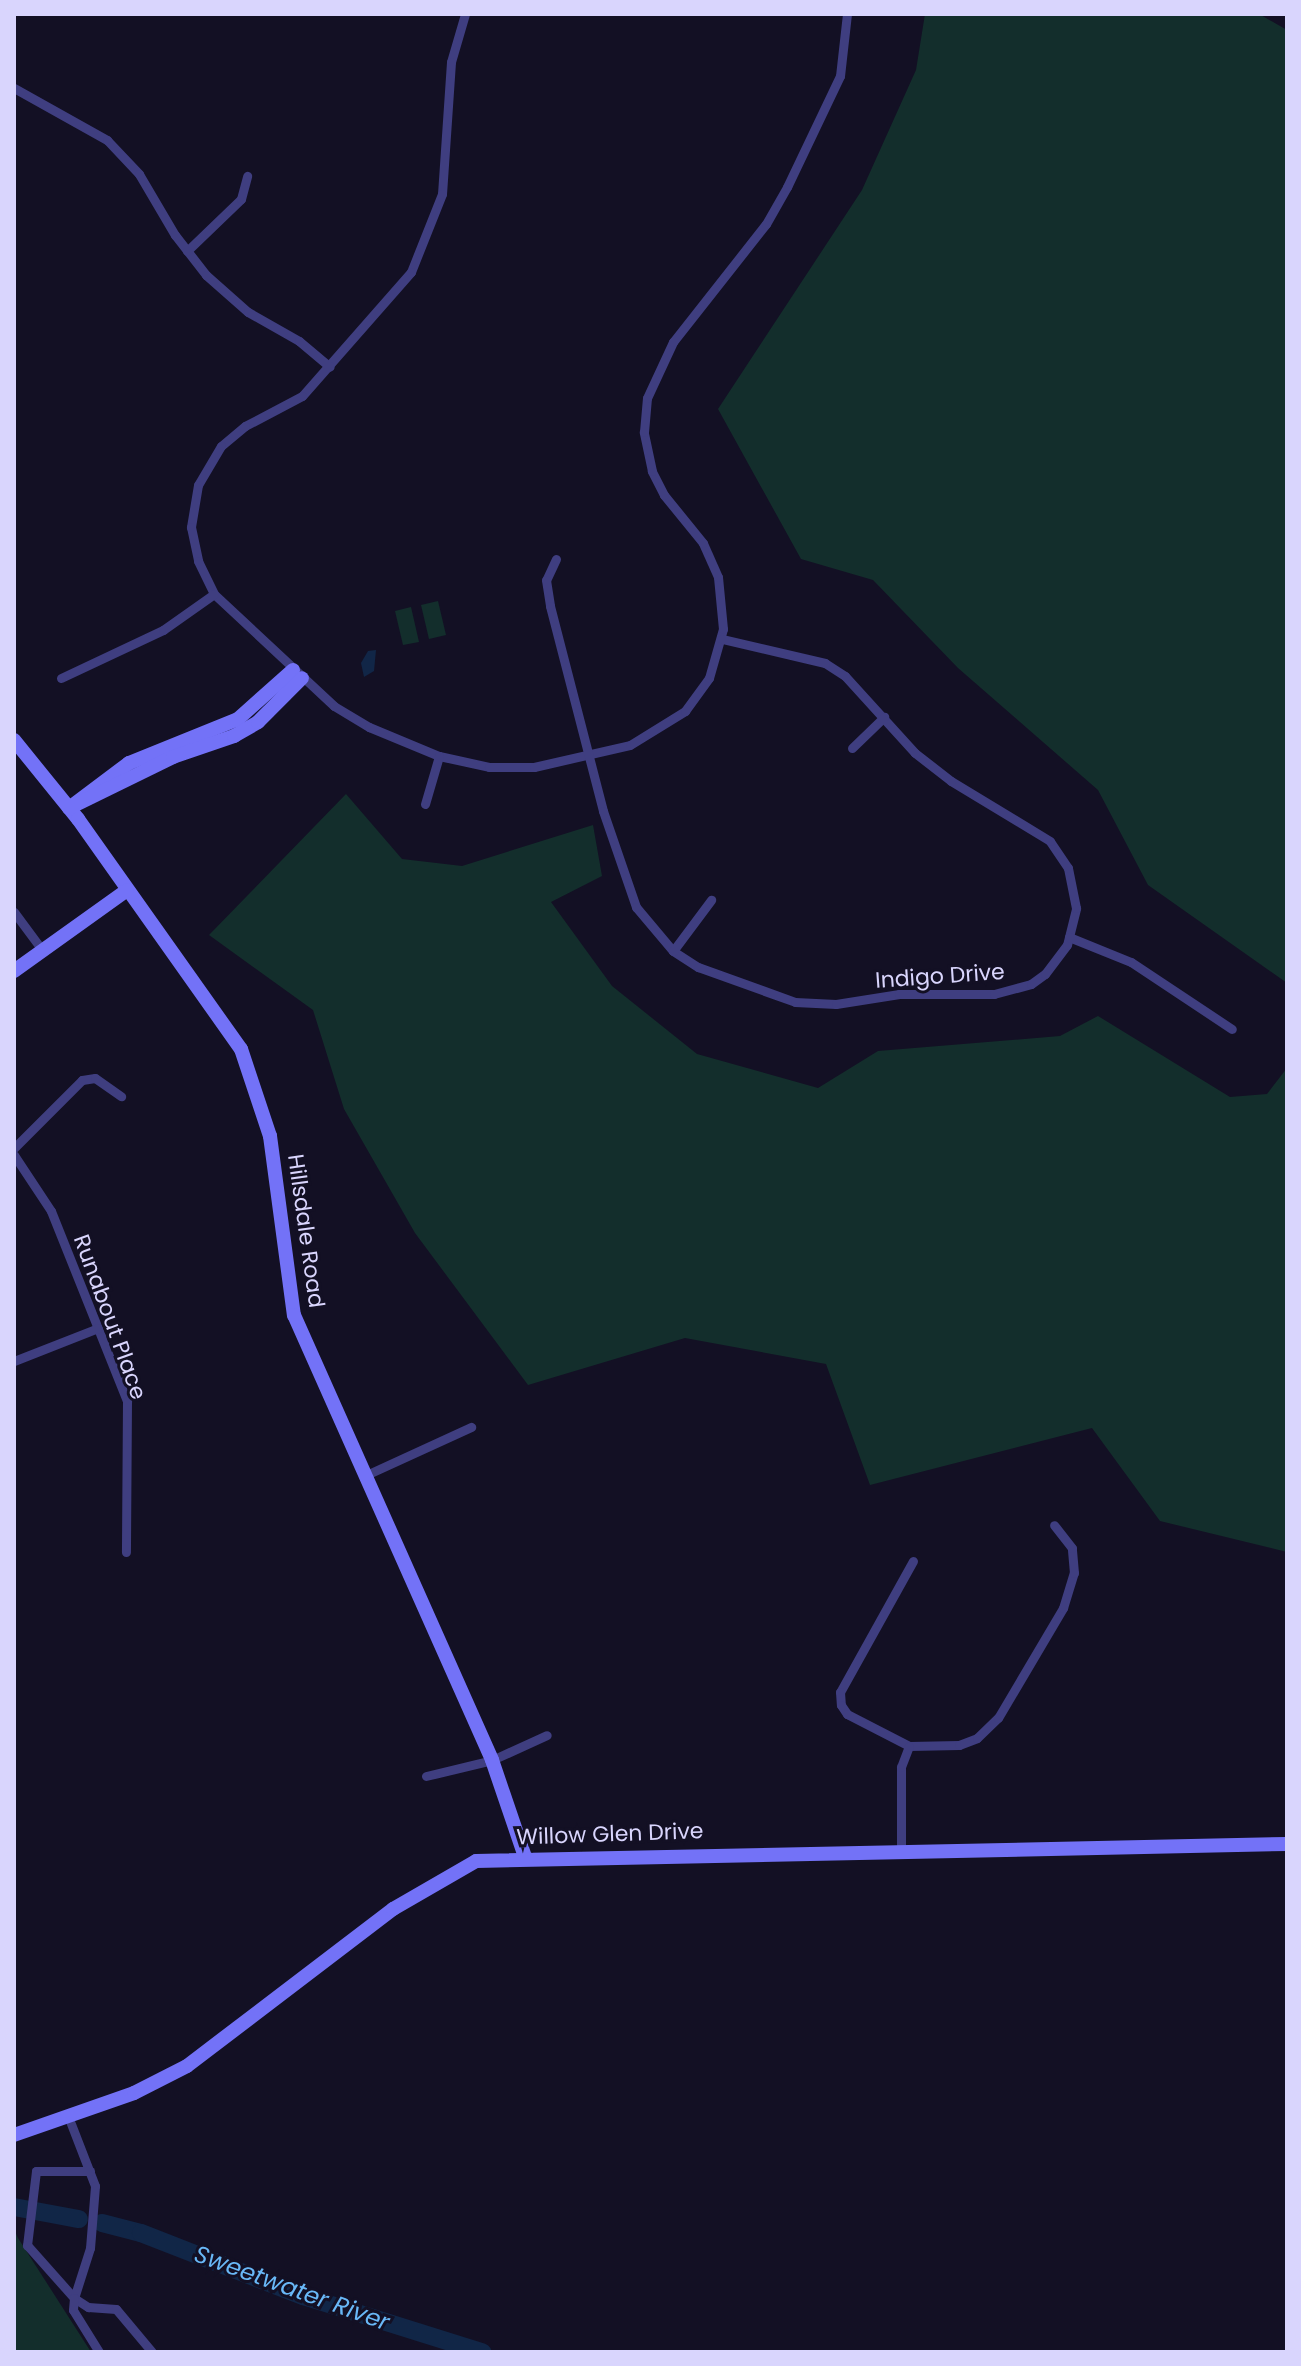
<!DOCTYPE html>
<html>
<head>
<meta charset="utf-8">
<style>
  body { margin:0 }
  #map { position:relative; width:1301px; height:2366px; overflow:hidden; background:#131024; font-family:Poppins,sans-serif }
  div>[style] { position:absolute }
  .green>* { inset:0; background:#132e2c }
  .water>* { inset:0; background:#112647 }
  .river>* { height:18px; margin:-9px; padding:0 9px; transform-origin:9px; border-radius:9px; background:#112647 }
  .street>* { height:9px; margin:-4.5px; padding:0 4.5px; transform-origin:4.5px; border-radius:4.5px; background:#3f3e80 }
  .secondary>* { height:14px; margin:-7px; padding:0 7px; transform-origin:7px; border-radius:7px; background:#7372f7 }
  span { translate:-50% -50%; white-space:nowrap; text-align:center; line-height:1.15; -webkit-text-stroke:6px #131024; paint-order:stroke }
  .street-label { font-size:22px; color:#d9d5fd }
  .water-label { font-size:24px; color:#69b8f7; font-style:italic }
  .frame { position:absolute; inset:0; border:16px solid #d9d5fd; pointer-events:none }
</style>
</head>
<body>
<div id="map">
  <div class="green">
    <div style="clip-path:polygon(925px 14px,1259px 14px,1287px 30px,1287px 983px,1148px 885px,1098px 790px,958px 668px,873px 580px,801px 559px,718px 409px,862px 190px,916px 70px)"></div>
    <div style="clip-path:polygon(438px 601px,446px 635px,429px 639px,421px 605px)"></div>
    <div style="clip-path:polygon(411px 607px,419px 642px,403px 645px,395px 611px)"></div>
    <div style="clip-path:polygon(346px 794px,402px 859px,462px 866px,593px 825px,602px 876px,551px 902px,612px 986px,697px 1054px,818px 1088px,878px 1051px,1060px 1036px,1098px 1016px,1230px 1097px,1267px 1094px,1287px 1068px,1287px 1552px,1160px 1521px,1092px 1428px,870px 1485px,826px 1364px,685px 1338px,528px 1385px,415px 1233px,344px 1109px,313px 1010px,209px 935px)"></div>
    <div style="clip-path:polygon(14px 2229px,18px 2238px,91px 2352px,14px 2352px)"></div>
  </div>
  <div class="water">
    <div style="clip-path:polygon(376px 650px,374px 671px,364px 677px,361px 663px,368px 651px)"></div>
  </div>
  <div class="river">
    <div style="left:14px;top:2207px;width:66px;rotate:10.5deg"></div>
    <div style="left:102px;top:2223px;width:40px;rotate:14.4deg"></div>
    <div style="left:141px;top:2233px;width:174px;rotate:21.3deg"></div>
    <div style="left:303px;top:2296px;width:188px;rotate:17.4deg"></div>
  </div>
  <div class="street">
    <div style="left:465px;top:14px;width:50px;rotate:106.3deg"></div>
    <div style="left:451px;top:62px;width:132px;rotate:93.9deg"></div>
    <div style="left:442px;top:194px;width:84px;rotate:111.7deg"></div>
    <div style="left:411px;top:272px;width:165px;rotate:131.3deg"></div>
    <div style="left:302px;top:396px;width:64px;rotate:152.2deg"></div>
    <div style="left:245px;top:426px;width:31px;rotate:140deg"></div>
    <div style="left:221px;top:446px;width:45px;rotate:120.5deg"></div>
    <div style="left:198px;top:485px;width:43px;rotate:99.5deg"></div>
    <div style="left:191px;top:527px;width:35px;rotate:78deg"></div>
    <div style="left:198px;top:561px;width:37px;rotate:64deg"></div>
    <div style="left:214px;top:594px;width:164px;rotate:43deg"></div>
    <div style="left:334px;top:706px;width:41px;rotate:31deg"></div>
    <div style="left:369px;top:727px;width:76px;rotate:22.5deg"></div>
    <div style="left:439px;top:756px;width:51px;rotate:12.4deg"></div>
    <div style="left:489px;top:767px;width:45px"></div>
    <div style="left:534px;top:767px;width:98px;rotate:-12.9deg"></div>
    <div style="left:630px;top:745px;width:65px;rotate:-31.7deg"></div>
    <div style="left:685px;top:711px;width:41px;rotate:-54deg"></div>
    <div style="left:709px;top:678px;width:51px;rotate:-74.1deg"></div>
    <div style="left:723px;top:629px;width:52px;rotate:-95.5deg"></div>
    <div style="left:718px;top:577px;width:37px;rotate:-114deg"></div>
    <div style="left:703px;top:543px;width:62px;rotate:-129.1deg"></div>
    <div style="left:664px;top:495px;width:27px;rotate:-117deg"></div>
    <div style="left:652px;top:471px;width:40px;rotate:-102deg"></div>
    <div style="left:644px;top:432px;width:34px;rotate:-85deg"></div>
    <div style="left:647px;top:398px;width:62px;rotate:-65.1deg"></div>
    <div style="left:673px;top:342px;width:150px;rotate:-51.8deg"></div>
    <div style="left:766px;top:224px;width:43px;rotate:-60.4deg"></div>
    <div style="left:787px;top:187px;width:123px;rotate:-64.5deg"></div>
    <div style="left:840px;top:76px;width:62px;rotate:-83.6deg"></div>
    <div style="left:14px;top:88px;width:107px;rotate:29.2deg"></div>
    <div style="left:107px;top:140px;width:47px;rotate:46.7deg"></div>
    <div style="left:139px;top:174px;width:71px;rotate:59.5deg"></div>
    <div style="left:175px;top:235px;width:51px;rotate:52.2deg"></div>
    <div style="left:206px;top:275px;width:56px;rotate:41.4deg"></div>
    <div style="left:248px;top:312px;width:59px;rotate:29.6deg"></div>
    <div style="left:299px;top:341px;width:40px;rotate:40deg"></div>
    <div style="left:187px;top:251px;width:75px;rotate:-43.9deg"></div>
    <div style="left:241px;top:199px;width:24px;rotate:-75deg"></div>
    <div style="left:556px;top:559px;width:23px;rotate:115deg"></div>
    <div style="left:546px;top:580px;width:26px;rotate:81deg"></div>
    <div style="left:550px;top:606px;width:212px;rotate:75.5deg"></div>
    <div style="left:603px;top:811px;width:102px;rotate:71deg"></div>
    <div style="left:636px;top:907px;width:57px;rotate:49.9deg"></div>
    <div style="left:673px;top:951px;width:30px;rotate:33deg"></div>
    <div style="left:698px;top:967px;width:103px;rotate:19.8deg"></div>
    <div style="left:795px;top:1002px;width:41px;rotate:2.8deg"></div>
    <div style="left:836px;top:1004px;width:64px;rotate:-9deg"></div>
    <div style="left:899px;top:994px;width:95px"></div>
    <div style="left:994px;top:994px;width:38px;rotate:-15deg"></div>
    <div style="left:1031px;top:984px;width:17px;rotate:-36deg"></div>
    <div style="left:1045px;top:974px;width:36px;rotate:-53deg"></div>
    <div style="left:1067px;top:945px;width:38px;rotate:-76deg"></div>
    <div style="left:1076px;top:908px;width:41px;rotate:-101.3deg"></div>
    <div style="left:1068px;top:868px;width:32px;rotate:-124deg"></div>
    <div style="left:1050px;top:841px;width:116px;rotate:-148.8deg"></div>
    <div style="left:951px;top:781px;width:46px;rotate:-142.1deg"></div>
    <div style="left:915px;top:753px;width:104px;rotate:-132.3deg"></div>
    <div style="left:845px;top:676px;width:24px;rotate:-147deg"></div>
    <div style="left:825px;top:663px;width:106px;rotate:-166.9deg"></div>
    <div style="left:61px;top:678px;width:113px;rotate:-25.2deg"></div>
    <div style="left:163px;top:630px;width:62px;rotate:-35.2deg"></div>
    <div style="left:852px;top:748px;width:45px;rotate:-44.1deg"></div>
    <div style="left:425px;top:804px;width:50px;rotate:-73.7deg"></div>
    <div style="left:14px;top:912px;width:49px;rotate:53.4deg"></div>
    <div style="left:1069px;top:937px;width:67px;rotate:22deg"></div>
    <div style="left:1131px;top:962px;width:121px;rotate:33.6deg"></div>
    <div style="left:673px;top:951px;width:64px;rotate:-53.3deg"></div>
    <div style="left:14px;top:1148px;width:96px;rotate:-45deg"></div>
    <div style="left:82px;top:1080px;width:13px;rotate:-9deg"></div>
    <div style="left:95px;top:1078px;width:32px;rotate:35deg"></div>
    <div style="left:14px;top:1155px;width:67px;rotate:56.5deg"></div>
    <div style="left:51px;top:1211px;width:205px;rotate:68.2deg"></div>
    <div style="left:127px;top:1401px;width:151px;rotate:90.4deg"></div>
    <div style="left:14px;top:1361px;width:90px;rotate:-21.4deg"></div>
    <div style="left:364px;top:1476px;width:118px;rotate:-24.6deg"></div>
    <div style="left:913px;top:1561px;width:150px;rotate:119.1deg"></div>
    <div style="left:840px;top:1692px;width:13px;rotate:86deg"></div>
    <div style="left:841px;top:1705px;width:11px;rotate:56deg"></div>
    <div style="left:847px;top:1714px;width:70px;rotate:27.3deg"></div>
    <div style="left:909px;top:1746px;width:50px;rotate:-1.1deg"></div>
    <div style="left:959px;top:1745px;width:19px;rotate:-21deg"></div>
    <div style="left:977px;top:1738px;width:29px;rotate:-44deg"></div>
    <div style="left:998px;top:1718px;width:128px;rotate:-59.4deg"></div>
    <div style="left:1063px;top:1608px;width:37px;rotate:-73deg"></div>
    <div style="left:1074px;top:1573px;width:25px;rotate:-95deg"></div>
    <div style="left:1072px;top:1548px;width:29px;rotate:-128deg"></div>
    <div style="left:426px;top:1776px;width:68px;rotate:-13.6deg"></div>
    <div style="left:492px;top:1760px;width:60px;rotate:-24.4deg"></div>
    <div style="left:901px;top:1848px;width:81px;rotate:-90deg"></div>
    <div style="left:901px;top:1767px;width:22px;rotate:-69deg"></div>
    <div style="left:68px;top:2116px;width:75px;rotate:68.9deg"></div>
    <div style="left:95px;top:2186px;width:62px;rotate:94.6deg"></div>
    <div style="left:90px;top:2248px;width:52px;rotate:107.7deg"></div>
    <div style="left:74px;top:2298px;width:17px;rotate:33deg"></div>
    <div style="left:88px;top:2307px;width:28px;rotate:4deg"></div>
    <div style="left:116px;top:2309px;width:56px;rotate:50.1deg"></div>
    <div style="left:90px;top:2171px;width:54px;rotate:180deg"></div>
    <div style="left:36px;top:2171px;width:75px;rotate:96.9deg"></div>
    <div style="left:27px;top:2245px;width:71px;rotate:48.4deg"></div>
    <div style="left:74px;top:2298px;width:12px;rotate:95deg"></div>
    <div style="left:73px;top:2310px;width:49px;rotate:58.2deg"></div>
  </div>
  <div class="secondary">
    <div style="left:293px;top:670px;width:74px;rotate:138.3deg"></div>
    <div style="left:238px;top:719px;width:118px;rotate:158deg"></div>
    <div style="left:129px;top:763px;width:75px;rotate:143.1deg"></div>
    <div style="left:69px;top:808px;width:116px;rotate:-26.1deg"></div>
    <div style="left:173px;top:757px;width:65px;rotate:-19deg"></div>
    <div style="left:234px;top:736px;width:28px;rotate:-30deg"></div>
    <div style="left:258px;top:722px;width:62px;rotate:-45deg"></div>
    <div style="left:14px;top:740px;width:102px;rotate:51deg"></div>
    <div style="left:78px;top:819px;width:282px;rotate:54.7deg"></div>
    <div style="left:241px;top:1049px;width:92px;rotate:71.6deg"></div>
    <div style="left:270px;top:1136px;width:181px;rotate:82.4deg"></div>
    <div style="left:294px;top:1315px;width:487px;rotate:66deg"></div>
    <div style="left:492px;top:1760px;width:102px;rotate:71.2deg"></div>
    <div style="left:14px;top:971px;width:139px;rotate:-35.6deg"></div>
    <div style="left:14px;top:2135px;width:127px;rotate:-19.3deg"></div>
    <div style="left:134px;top:2093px;width:59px;rotate:-27deg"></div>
    <div style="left:187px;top:2066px;width:259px;rotate:-37.3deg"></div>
    <div style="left:393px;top:1909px;width:96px;rotate:-30deg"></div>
    <div style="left:476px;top:1861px;width:811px;rotate:-1.2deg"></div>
  </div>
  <div class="street-label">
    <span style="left:940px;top:976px;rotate:-4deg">Indigo Drive</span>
    <span style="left:306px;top:1231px;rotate:82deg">Hillsdale Road</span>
    <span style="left:110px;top:1317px;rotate:70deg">Runabout Place</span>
    <span style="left:610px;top:1834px;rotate:-2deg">Willow Glen Drive</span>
  </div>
  <div class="water-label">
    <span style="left:292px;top:2288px;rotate:20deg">Sweetwater River</span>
  </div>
  <div class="frame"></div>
</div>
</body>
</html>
